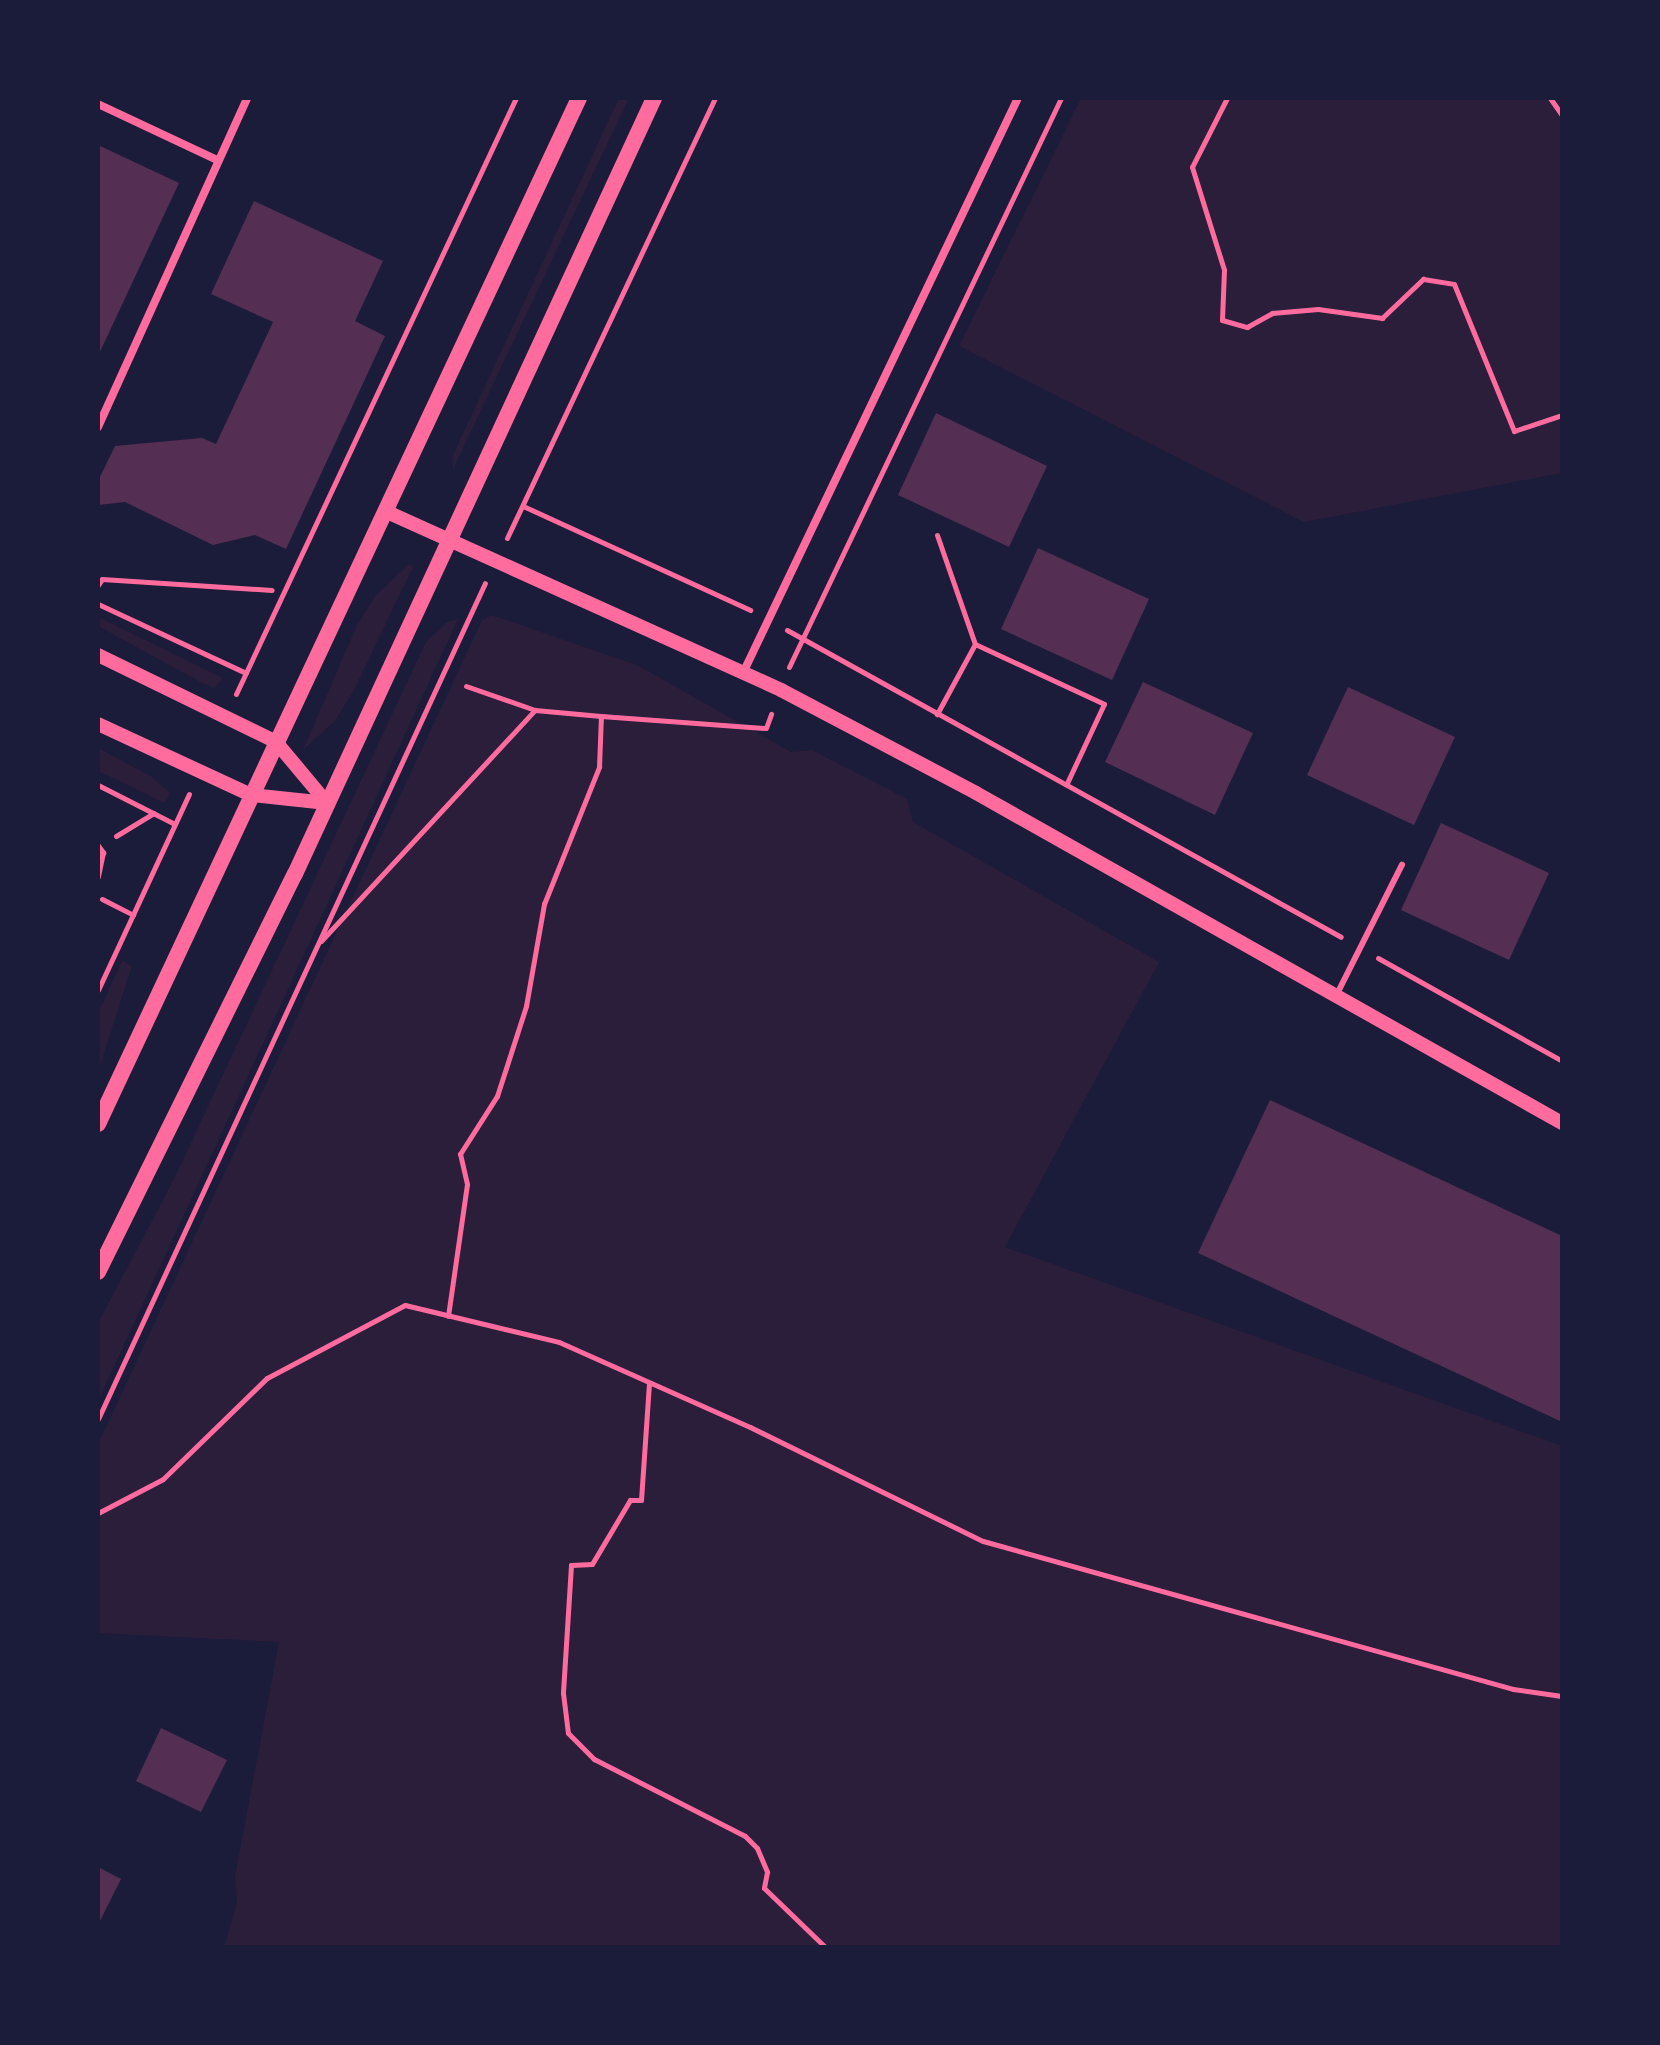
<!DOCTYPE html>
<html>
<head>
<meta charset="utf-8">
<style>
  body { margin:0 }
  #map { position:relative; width:1660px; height:2045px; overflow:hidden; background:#1b1b3a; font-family:"Times New Roman",serif }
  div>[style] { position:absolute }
  .green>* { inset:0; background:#2a1e3b }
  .building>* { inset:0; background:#542f53 }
  .path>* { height:5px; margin:-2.5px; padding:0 2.5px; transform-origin:2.5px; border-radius:2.5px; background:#ff6b9d }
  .service>* { height:6px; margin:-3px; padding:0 3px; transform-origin:3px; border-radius:3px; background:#ff6b9d }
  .minor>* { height:8px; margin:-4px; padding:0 4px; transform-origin:4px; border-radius:4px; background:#ff6b9d }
  .tertiary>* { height:14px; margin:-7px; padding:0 7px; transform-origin:7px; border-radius:7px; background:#ff6b9d }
  .secondary>* { height:16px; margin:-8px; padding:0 8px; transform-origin:8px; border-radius:8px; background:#ff6b9d }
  span { translate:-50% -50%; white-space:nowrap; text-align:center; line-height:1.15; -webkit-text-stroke:8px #1b1b3a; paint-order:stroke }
  .frame { position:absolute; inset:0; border:100px solid #1b1b3a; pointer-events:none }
</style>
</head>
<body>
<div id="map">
  <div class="green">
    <div style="clip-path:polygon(619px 98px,629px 98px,453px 469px,452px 457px)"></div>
    <div style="clip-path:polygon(1081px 98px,1562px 98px,1562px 473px,1304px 522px,959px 346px)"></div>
    <div style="clip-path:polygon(409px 564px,413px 567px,354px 690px,335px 721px,303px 750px,357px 625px,376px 595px)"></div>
    <div style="clip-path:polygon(492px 615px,639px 666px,791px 752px,812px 750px,907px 799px,913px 822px,1159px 962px,1005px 1247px,1562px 1446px,1562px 1947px,224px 1947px,237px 1903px,235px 1876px,279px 1642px,98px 1633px,98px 1444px,482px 620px)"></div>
    <div style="clip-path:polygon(98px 617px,223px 678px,214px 688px,202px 683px,98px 626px)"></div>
    <div style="clip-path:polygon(458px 619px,313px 935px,98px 1401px,98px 1323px,173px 1181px,426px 642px,447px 622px)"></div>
    <div style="clip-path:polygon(98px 748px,152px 777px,170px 793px,165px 803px,98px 771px)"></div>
    <div style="clip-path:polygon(122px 961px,132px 966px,98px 1072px,98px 1013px)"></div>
  </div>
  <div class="building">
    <div style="clip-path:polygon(98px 145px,179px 183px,98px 356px)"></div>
    <div style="clip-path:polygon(254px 201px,383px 261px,355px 321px,385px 336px,286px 549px,255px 535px,213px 545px,125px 502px,98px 505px,98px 481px,115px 446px,202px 438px,216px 444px,273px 322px,211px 294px)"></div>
    <div style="clip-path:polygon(936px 413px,1047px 466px,1009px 547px,898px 495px)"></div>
    <div style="clip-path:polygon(1038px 548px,1149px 599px,1112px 680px,1001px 629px)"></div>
    <div style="clip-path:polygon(1143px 682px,1253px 733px,1215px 815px,1105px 762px)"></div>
    <div style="clip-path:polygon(1348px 687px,1455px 737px,1414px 825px,1307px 775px)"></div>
    <div style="clip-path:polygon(1441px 823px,1549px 873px,1509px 960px,1401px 910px)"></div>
    <div style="clip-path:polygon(1270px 1100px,1562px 1236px,1562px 1422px,1198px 1253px)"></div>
    <div style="clip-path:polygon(161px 1728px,227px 1760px,201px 1812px,136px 1781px)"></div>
    <div style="clip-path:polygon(98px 1867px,121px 1879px,98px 1925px)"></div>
  </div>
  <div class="path">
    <div style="left:1227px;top:98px;width:77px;rotate:116.9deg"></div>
    <div style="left:1192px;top:167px;width:108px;rotate:72.7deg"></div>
    <div style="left:1224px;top:270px;width:50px;rotate:92.3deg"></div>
    <div style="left:1222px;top:320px;width:26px;rotate:16deg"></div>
    <div style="left:1247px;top:327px;width:29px;rotate:-29deg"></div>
    <div style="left:1272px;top:313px;width:46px;rotate:-5deg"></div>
    <div style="left:1318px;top:309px;width:65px;rotate:8deg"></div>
    <div style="left:1382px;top:318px;width:57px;rotate:-43.6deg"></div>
    <div style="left:1423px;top:279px;width:31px;rotate:9deg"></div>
    <div style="left:1454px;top:284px;width:159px;rotate:67.8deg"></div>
    <div style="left:1514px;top:431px;width:51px;rotate:-18.4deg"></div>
    <div style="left:1550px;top:98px;width:21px;rotate:55deg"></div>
    <div style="left:523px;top:506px;width:250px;rotate:24.6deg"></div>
    <div style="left:937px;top:535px;width:115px;rotate:70.8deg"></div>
    <div style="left:975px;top:644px;width:80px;rotate:118.5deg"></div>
    <div style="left:507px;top:538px;width:487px;rotate:-64.7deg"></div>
    <div style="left:98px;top:585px;width:7px;rotate:-56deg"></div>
    <div style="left:102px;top:579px;width:170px;rotate:3.7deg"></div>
    <div style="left:98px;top:604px;width:163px;rotate:25deg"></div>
    <div style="left:787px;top:630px;width:633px;rotate:28.99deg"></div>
    <div style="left:975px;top:644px;width:142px;rotate:24.9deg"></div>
    <div style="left:1104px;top:704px;width:89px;rotate:115.1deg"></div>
    <div style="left:789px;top:667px;width:631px;rotate:-64.45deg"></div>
    <div style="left:466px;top:686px;width:73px;rotate:19.2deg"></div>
    <div style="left:535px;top:710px;width:66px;rotate:5.2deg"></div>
    <div style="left:601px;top:716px;width:165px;rotate:4.2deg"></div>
    <div style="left:766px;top:728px;width:15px;rotate:-70deg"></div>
    <div style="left:236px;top:694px;width:658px;rotate:-64.84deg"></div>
    <div style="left:98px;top:785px;width:86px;rotate:26.9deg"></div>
    <div style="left:116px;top:836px;width:44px;rotate:-31.2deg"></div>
    <div style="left:102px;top:899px;width:35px;rotate:27deg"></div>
    <div style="left:321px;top:941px;width:315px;rotate:-47.2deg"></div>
    <div style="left:1378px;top:958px;width:211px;rotate:29.2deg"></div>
    <div style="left:98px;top:990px;width:216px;rotate:-65.1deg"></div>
    <div style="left:448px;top:1316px;width:133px;rotate:-81.8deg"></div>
    <div style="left:467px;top:1184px;width:31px;rotate:-103deg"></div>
    <div style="left:460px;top:1154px;width:69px;rotate:-57.5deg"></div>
    <div style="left:497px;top:1096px;width:95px;rotate:-72.1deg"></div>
    <div style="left:526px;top:1006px;width:104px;rotate:-80deg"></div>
    <div style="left:544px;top:904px;width:148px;rotate:-68.1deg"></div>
    <div style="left:599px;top:767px;width:51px;rotate:-87.8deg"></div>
    <div style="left:649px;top:1383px;width:117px;rotate:93.9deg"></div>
    <div style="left:641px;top:1500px;width:11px;rotate:180deg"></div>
    <div style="left:630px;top:1500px;width:74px;rotate:120.7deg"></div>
    <div style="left:592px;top:1564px;width:21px;rotate:177deg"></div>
    <div style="left:571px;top:1565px;width:128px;rotate:93.6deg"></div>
    <div style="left:563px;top:1693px;width:40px;rotate:82.9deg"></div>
    <div style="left:568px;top:1733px;width:37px;rotate:45deg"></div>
    <div style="left:594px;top:1759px;width:169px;rotate:27deg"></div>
    <div style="left:745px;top:1836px;width:17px;rotate:45deg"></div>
    <div style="left:757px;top:1848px;width:26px;rotate:67deg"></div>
    <div style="left:767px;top:1872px;width:16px;rotate:101deg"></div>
    <div style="left:764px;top:1888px;width:85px;rotate:44deg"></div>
    <div style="left:98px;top:1419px;width:921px;rotate:-65.16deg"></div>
    <div style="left:98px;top:1513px;width:73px;rotate:-27.6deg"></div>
    <div style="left:163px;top:1479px;width:145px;rotate:-44.2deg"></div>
    <div style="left:267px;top:1378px;width:156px;rotate:-27.9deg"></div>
    <div style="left:405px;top:1305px;width:158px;rotate:13.5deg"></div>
    <div style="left:559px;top:1342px;width:209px;rotate:24deg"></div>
    <div style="left:750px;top:1427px;width:259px;rotate:26.1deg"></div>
    <div style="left:983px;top:1541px;width:550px;rotate:15.6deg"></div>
    <div style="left:1513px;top:1689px;width:49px;rotate:8.1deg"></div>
  </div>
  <div class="service">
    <div style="left:98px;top:846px;width:9px;rotate:54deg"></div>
    <div style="left:103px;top:853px;width:25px;rotate:102deg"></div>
    <div style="left:1336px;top:996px;width:147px;rotate:-63.3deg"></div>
  </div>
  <div class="minor">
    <div style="left:98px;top:104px;width:132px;rotate:25.2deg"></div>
    <div style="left:98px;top:427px;width:361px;rotate:-65.6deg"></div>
    <div style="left:743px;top:673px;width:637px;rotate:-64.44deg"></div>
  </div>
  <div class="tertiary">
    <div style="left:385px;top:511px;width:435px;rotate:24.3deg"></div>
    <div style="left:781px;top:690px;width:221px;rotate:27.8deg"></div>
    <div style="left:976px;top:793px;width:673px;rotate:29.39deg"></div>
    <div style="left:98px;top:655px;width:198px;rotate:26deg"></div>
    <div style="left:276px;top:742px;width:80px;rotate:50.1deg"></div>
    <div style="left:98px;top:724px;width:169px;rotate:24.9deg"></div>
    <div style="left:251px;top:795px;width:76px;rotate:6deg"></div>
  </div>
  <div class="secondary">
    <div style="left:98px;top:1124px;width:1133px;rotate:-64.88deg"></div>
    <div style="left:98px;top:1272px;width:444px;rotate:-63.7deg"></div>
    <div style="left:295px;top:874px;width:855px;rotate:-65.17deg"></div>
  </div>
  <div class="frame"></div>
</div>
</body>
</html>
